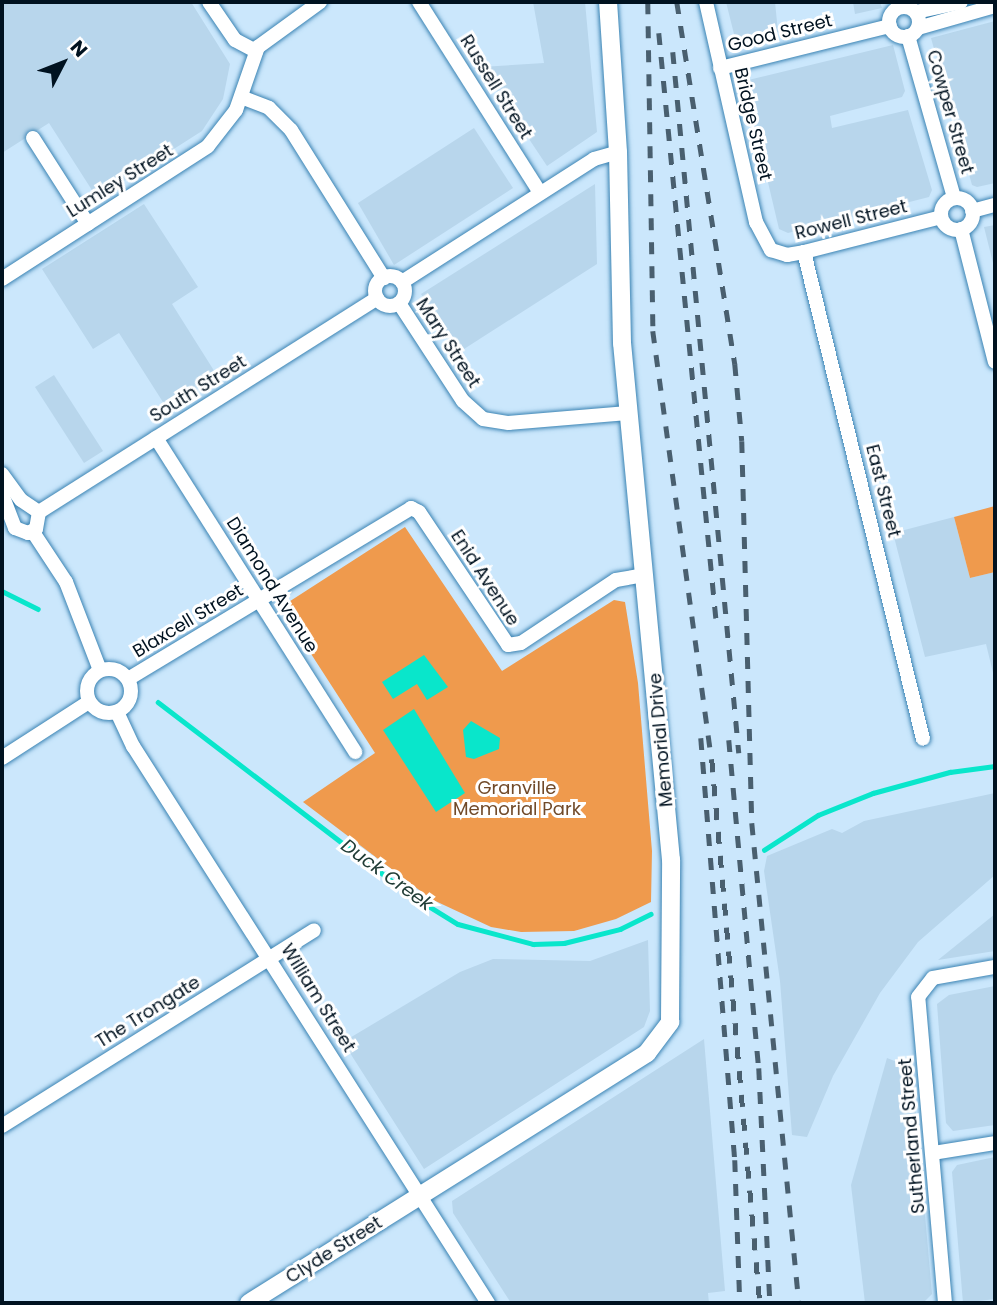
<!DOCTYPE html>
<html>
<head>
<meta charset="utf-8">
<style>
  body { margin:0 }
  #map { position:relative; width:997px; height:1305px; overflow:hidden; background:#cbe7fc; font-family:Poppins,sans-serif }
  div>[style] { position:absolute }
  .built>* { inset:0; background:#b8d6ec }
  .green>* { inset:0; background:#ef9a4d }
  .water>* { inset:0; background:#09e6cb }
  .stream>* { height:4.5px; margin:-2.25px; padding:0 2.25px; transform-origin:2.25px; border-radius:2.25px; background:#09e6cb }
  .roads { filter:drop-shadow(0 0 2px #3a83b3) drop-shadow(0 0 2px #3a83b3) }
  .minor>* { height:14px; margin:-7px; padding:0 7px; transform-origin:7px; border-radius:7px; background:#fff }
  .minor>.ring { margin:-7px; padding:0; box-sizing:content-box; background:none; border:14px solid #fff; border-radius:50% }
  .major>* { height:18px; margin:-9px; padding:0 9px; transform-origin:9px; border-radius:9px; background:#fff }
  .rail>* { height:4.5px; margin-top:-2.25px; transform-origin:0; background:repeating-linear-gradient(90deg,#495f6f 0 12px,transparent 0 24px) }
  span { translate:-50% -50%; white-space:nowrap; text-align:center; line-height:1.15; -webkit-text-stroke:6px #fff; paint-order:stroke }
  .street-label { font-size:18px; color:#001220 }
  .park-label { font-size:18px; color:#714a29 }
  .water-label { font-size:19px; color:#203c36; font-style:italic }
  .frame { position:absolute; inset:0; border:4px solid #001220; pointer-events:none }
  .north { position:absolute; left:28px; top:28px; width:70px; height:70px; -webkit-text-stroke:5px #fff; paint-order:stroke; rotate:48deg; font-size:19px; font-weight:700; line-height:28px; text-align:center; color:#001220 }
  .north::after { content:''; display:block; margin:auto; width:24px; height:32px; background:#001220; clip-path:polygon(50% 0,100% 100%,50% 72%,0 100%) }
</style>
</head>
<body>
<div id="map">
  <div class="built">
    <div style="clip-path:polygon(2px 2px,191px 2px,230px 64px,223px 99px,202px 131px,97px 198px,49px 123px,2px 153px)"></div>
    <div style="clip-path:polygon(533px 2px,585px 2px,597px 132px,547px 166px,481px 67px,544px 63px)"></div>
    <div style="clip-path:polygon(726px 2px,775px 2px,778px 32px,736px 42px)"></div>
    <div style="clip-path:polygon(853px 2px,880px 2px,882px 8px,855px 14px)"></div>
    <div style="clip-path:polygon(995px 21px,995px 183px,977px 187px,972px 185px,931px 38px)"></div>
    <div style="clip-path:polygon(893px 45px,905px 91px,902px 97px,830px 116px,832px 128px,908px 110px,932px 190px,929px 197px,788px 233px,779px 229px,744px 81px)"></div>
    <div style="clip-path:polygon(474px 128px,513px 188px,394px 265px,358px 203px)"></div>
    <div style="clip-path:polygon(595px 184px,597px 264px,464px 349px,452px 342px,421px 294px)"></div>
    <div style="clip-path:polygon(144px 204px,198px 287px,172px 304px,218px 377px,168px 410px,119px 333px,93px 349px,42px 269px)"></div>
    <div style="clip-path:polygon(995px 225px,995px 271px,984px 227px)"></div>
    <div style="clip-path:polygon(54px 375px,103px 451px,84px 463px,35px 387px)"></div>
    <div style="clip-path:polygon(954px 517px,970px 578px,995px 572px,995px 681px,986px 644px,925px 657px,893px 533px)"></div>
    <div style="clip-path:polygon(995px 793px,995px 875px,918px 942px,880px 993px,833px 1076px,807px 1137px,792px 1135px,780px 981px,764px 871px,767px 856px,832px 829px,842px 833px,864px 821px)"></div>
    <div style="clip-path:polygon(995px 914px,995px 951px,938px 960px)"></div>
    <div style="clip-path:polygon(648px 940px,650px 1011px,644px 1027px,424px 1169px,343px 1042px,460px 972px,493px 959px,590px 961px)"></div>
    <div style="clip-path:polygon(995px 986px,995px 1125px,953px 1131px,946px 1123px,937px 1004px,949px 995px)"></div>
    <div style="clip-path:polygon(704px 1039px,725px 1291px,708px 1293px,709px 1303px,511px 1303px,453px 1213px,452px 1201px)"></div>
    <div style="clip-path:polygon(887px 1058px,912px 1068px,932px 1294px,923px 1303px,865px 1303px,851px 1185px)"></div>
    <div style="clip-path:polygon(995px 1157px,995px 1299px,963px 1303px,952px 1172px,957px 1165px)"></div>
  </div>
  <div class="green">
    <div style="clip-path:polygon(995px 506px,995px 572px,970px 578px,954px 517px)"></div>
    <div style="clip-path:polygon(405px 527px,502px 671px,614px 600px,625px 602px,638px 683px,652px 851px,651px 902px,616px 919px,574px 931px,521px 932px,491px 927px,431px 899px,303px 802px,375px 753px,284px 612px,284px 605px)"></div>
  </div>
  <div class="water">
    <div style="clip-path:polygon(424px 655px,448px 687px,427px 700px,417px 684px,393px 699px,382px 682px)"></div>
    <div style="clip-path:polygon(414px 709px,465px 793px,436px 812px,383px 730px)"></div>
    <div style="clip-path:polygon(471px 721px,500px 738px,499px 749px,474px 759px,466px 757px,463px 730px)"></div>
  </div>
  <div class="stream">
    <div style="left:2px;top:591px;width:40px;rotate:26.6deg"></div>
    <div style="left:158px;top:702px;width:316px;rotate:37.4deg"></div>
    <div style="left:409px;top:894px;width:57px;rotate:31.5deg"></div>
    <div style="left:458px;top:924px;width:78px;rotate:14.9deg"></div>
    <div style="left:533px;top:944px;width:31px;rotate:-2deg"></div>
    <div style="left:564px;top:943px;width:58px;rotate:-14deg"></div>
    <div style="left:620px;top:929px;width:34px;rotate:-26deg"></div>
    <div style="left:764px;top:850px;width:64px;rotate:-32.9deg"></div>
    <div style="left:818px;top:815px;width:59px;rotate:-21.8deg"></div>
    <div style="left:873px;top:793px;width:80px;rotate:-15.3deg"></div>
    <div style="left:950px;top:772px;width:45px;rotate:-7.6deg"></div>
  </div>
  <div class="roads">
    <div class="minor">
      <div style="left:209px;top:2px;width:46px;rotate:55.6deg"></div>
      <div style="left:235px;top:40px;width:24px;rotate:28deg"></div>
      <div style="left:419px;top:2px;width:226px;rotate:57.6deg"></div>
      <div style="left:706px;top:2px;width:226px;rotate:77.2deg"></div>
      <div style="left:756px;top:222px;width:32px;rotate:62deg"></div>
      <div style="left:771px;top:250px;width:17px;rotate:17deg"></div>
      <div style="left:787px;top:255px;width:17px;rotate:-10deg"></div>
      <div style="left:804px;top:252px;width:141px;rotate:-14.3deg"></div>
      <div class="ring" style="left:889px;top:7px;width:16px;height:16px"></div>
      <div style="left:916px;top:12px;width:46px;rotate:-12.5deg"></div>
      <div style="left:918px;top:28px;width:80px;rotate:-15.9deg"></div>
      <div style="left:908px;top:36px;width:168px;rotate:74.1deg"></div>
      <div style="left:720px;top:68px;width:175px;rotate:-13.9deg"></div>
      <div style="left:241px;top:97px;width:30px;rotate:21deg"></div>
      <div style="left:269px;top:108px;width:31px;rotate:45deg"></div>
      <div style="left:291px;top:130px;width:175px;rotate:57.9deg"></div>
      <div style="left:33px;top:138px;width:102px;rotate:57.4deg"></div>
      <div class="ring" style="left:941px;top:198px;width:18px;height:18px"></div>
      <div style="left:972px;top:211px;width:24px;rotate:-15deg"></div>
      <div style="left:961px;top:229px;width:137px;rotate:75.7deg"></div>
      <div style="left:804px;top:252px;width:501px;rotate:76.27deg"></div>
      <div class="ring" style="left:375px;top:276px;width:16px;height:16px"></div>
      <div style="left:2px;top:279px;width:245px;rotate:-32.8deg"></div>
      <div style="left:208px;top:146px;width:46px;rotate:-52.1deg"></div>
      <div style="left:236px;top:110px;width:67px;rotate:-70.8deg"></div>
      <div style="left:258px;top:47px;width:77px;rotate:-36deg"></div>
      <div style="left:402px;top:282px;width:228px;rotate:-32.6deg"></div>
      <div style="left:594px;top:159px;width:25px;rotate:-16deg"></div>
      <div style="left:399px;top:303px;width:117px;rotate:56.9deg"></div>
      <div style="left:463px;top:401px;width:27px;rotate:42deg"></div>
      <div style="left:483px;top:419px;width:26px;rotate:9deg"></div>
      <div style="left:509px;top:423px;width:118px;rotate:-4.8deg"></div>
      <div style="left:156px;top:438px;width:372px;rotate:57.6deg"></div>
      <div style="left:2px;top:474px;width:32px;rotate:54deg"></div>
      <div style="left:21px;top:500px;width:22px;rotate:34deg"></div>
      <div style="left:39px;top:512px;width:17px;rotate:100deg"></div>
      <div style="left:36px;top:529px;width:9px;rotate:153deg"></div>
      <div style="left:28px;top:533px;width:14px;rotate:-159deg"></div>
      <div style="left:15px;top:528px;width:36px;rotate:-111deg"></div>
      <div style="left:39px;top:512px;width:400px;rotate:-32.3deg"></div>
      <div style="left:33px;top:532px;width:60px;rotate:56.6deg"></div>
      <div style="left:66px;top:582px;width:94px;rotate:68.9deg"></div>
      <div class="ring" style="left:87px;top:669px;width:30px;height:30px"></div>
      <div style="left:128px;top:679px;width:331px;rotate:-31.1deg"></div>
      <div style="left:411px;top:508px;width:9px;rotate:27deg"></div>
      <div style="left:419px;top:512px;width:160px;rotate:56.2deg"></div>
      <div style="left:508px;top:645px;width:13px;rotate:-9deg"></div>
      <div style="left:521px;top:643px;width:114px;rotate:-33.6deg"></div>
      <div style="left:616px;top:580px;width:29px;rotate:-10deg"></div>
      <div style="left:117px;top:712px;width:38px;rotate:65deg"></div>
      <div style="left:133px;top:746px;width:661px;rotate:57.49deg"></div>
      <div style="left:2px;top:758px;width:103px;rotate:-32.8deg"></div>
      <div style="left:2px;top:1126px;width:368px;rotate:-32.1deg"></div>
      <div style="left:933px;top:1153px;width:63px;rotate:-9.2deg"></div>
      <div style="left:945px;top:1303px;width:307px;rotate:-95deg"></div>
      <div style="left:918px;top:997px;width:24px;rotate:-52deg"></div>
      <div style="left:933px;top:978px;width:63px;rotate:-10.1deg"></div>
    </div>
    <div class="major">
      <div style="left:249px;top:1303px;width:470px;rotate:-32.1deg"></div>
      <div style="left:647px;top:1053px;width:39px;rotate:-53deg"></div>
      <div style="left:670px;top:1022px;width:162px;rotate:-89.6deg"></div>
      <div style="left:671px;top:860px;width:519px;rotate:-95.41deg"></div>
      <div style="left:622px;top:343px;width:191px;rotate:-91.2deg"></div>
      <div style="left:618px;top:152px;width:150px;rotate:-93.8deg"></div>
    </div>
  </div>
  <div class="rail">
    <div style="left:648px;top:2px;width:329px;rotate:89.1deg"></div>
    <div style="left:653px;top:331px;width:433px;rotate:82.2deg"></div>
    <div style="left:712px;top:760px;width:545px;rotate:84.95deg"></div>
    <div style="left:677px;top:2px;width:367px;rotate:80.9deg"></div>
    <div style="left:735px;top:364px;width:77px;rotate:84.8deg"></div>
    <div style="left:742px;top:441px;width:382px;rotate:88.5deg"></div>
    <div style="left:752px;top:823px;width:482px;rotate:84.4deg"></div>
    <div style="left:659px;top:33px;width:588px;rotate:84.43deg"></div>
    <div style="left:673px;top:52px;width:704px;rotate:84.62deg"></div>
    <div style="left:701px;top:738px;width:423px;rotate:85.4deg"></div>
    <div style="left:735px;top:1160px;width:143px;rotate:88deg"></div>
    <div style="left:729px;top:740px;width:329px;rotate:84.8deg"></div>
    <div style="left:759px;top:1068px;width:235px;rotate:87.3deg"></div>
  </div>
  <div class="street-label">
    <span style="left:780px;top:33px;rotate:-14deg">Good Street</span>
    <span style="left:496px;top:87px;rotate:58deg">Russell Street</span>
    <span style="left:950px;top:112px;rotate:74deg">Cowper Street</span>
    <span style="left:753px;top:124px;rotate:77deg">Bridge Street</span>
    <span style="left:120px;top:181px;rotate:-32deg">Lumley Street</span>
    <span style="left:851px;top:220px;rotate:-14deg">Rowell Street</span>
    <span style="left:448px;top:343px;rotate:57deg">Mary Street</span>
    <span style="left:198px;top:389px;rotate:-32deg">South Street</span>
    <span style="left:883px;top:491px;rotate:76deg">East Street</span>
    <span style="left:485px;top:578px;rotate:57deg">Enid Avenue</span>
    <span style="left:272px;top:585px;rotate:58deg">Diamond Avenue</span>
    <span style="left:188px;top:621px;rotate:-31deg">Blaxcell Street</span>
    <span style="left:661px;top:740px;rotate:-95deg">Memorial Drive</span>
    <span style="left:318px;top:998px;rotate:58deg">William Street</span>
    <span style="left:148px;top:1012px;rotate:-32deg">The Trongate</span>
    <span style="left:912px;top:1136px;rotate:-95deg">Sutherland Street</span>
    <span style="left:334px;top:1250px;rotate:-32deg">Clyde Street</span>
  </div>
  <div class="park-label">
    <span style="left:517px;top:799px">Granville<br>Memorial Park</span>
  </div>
  <div class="water-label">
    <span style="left:387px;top:875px;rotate:36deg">Duck Creek</span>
  </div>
  <div class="frame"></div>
  <div class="north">N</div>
</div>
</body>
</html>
